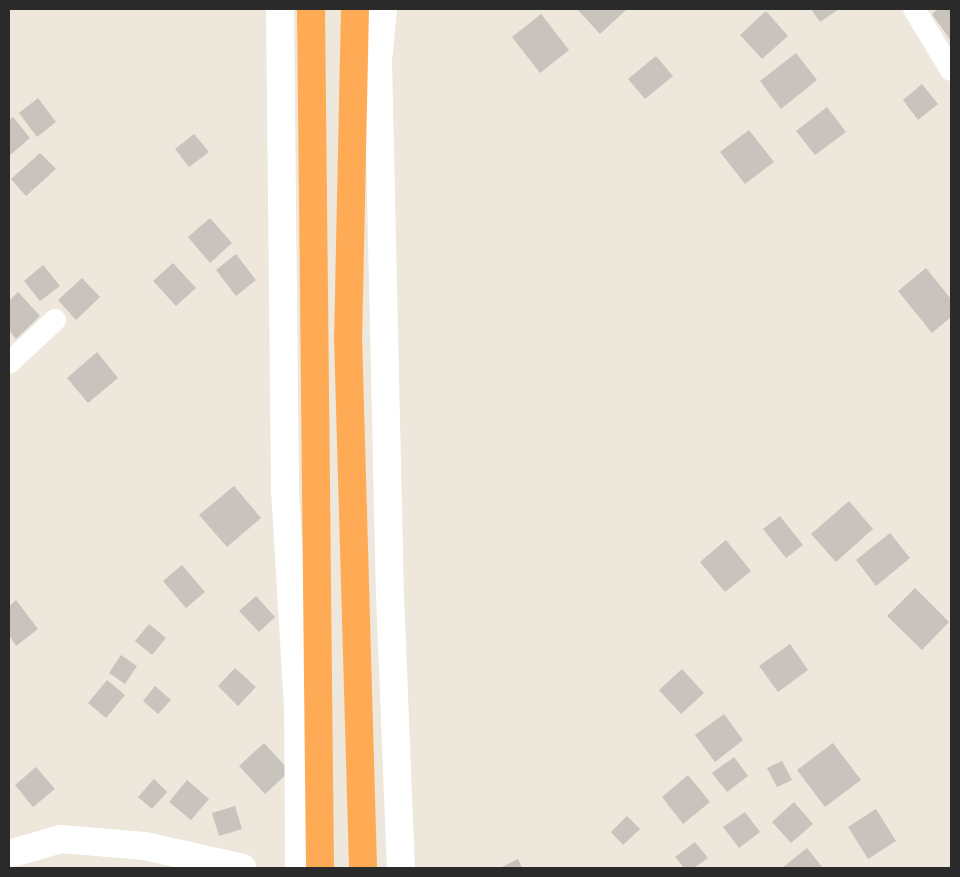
<!DOCTYPE html>
<html>
<head>
<meta charset="utf-8">
<style>
  body { margin:0 }
  #map { position:relative; width:960px; height:877px; overflow:hidden; background:#ede7dc; font-family:Cabin,sans-serif }
  div>[style] { position:absolute }
  .building>* { inset:0; background:#c8c3bc }
  .street>* { height:22px; margin:-11px; padding:0 11px; transform-origin:11px; border-radius:11px; background:#fff }
  .secondary>* { height:28px; margin:-14px; padding:0 14px; transform-origin:14px; border-radius:14px; background:#fff }
  .highway>* { height:28px; margin:-14px; padding:0 14px; transform-origin:14px; border-radius:14px; background:#fa5 }
  span { translate:-50% -50%; white-space:nowrap; text-align:center; line-height:1.15; -webkit-text-stroke:4.5px #fff; paint-order:stroke }
  .frame { position:absolute; inset:0; border:10px solid #2a2a2a; pointer-events:none }
</style>
</head>
<body>
<div id="map">
  <div class="building">
    <div style="clip-path:polygon(577px 9px,627px 9px,600px 34px)"></div>
    <div style="clip-path:polygon(811px 9px,839px 9px,820px 22px)"></div>
    <div style="clip-path:polygon(938px 9px,951px 9px,951px 41px,932px 14px)"></div>
    <div style="clip-path:polygon(766px 11px,788px 36px,762px 59px,740px 35px)"></div>
    <div style="clip-path:polygon(541px 14px,569px 50px,540px 73px,512px 37px)"></div>
    <div style="clip-path:polygon(796px 53px,817px 80px,781px 109px,760px 81px)"></div>
    <div style="clip-path:polygon(656px 56px,673px 76px,645px 99px,628px 79px)"></div>
    <div style="clip-path:polygon(922px 84px,938px 104px,918px 120px,903px 100px)"></div>
    <div style="clip-path:polygon(38px 98px,56px 122px,37px 137px,19px 113px)"></div>
    <div style="clip-path:polygon(827px 107px,846px 132px,815px 155px,796px 131px)"></div>
    <div style="clip-path:polygon(13px 117px,30px 138px,9px 156px,9px 120px)"></div>
    <div style="clip-path:polygon(749px 130px,774px 162px,745px 184px,720px 152px)"></div>
    <div style="clip-path:polygon(194px 134px,209px 152px,189px 167px,175px 149px)"></div>
    <div style="clip-path:polygon(40px 153px,56px 169px,26px 196px,11px 179px)"></div>
    <div style="clip-path:polygon(210px 218px,232px 243px,210px 263px,188px 237px)"></div>
    <div style="clip-path:polygon(236px 254px,256px 280px,236px 296px,216px 270px)"></div>
    <div style="clip-path:polygon(173px 263px,196px 288px,176px 306px,153px 281px)"></div>
    <div style="clip-path:polygon(43px 265px,60px 286px,40px 301px,24px 281px)"></div>
    <div style="clip-path:polygon(926px 268px,951px 299px,951px 317px,932px 333px,898px 291px)"></div>
    <div style="clip-path:polygon(82px 278px,100px 297px,76px 320px,58px 300px)"></div>
    <div style="clip-path:polygon(18px 292px,40px 316px,16px 339px,9px 330px,9px 301px)"></div>
    <div style="clip-path:polygon(97px 352px,118px 378px,88px 403px,67px 378px)"></div>
    <div style="clip-path:polygon(234px 486px,261px 518px,227px 547px,199px 515px)"></div>
    <div style="clip-path:polygon(849px 501px,873px 529px,836px 562px,811px 534px)"></div>
    <div style="clip-path:polygon(780px 516px,803px 545px,786px 558px,763px 529px)"></div>
    <div style="clip-path:polygon(890px 533px,910px 558px,876px 586px,856px 560px)"></div>
    <div style="clip-path:polygon(726px 540px,751px 571px,725px 592px,700px 562px)"></div>
    <div style="clip-path:polygon(182px 565px,205px 592px,186px 608px,163px 581px)"></div>
    <div style="clip-path:polygon(915px 588px,949px 622px,922px 650px,887px 616px)"></div>
    <div style="clip-path:polygon(256px 596px,275px 617px,259px 632px,239px 611px)"></div>
    <div style="clip-path:polygon(16px 600px,38px 629px,16px 646px,9px 635px,9px 606px)"></div>
    <div style="clip-path:polygon(149px 624px,166px 638px,152px 655px,135px 641px)"></div>
    <div style="clip-path:polygon(790px 644px,808px 670px,778px 692px,759px 666px)"></div>
    <div style="clip-path:polygon(121px 655px,137px 666px,125px 684px,109px 673px)"></div>
    <div style="clip-path:polygon(235px 668px,256px 687px,238px 706px,218px 686px)"></div>
    <div style="clip-path:polygon(682px 669px,704px 693px,681px 714px,659px 690px)"></div>
    <div style="clip-path:polygon(107px 680px,125px 695px,106px 718px,88px 703px)"></div>
    <div style="clip-path:polygon(155px 686px,171px 700px,158px 714px,143px 701px)"></div>
    <div style="clip-path:polygon(724px 714px,743px 740px,715px 762px,695px 735px)"></div>
    <div style="clip-path:polygon(264px 743px,290px 771px,265px 794px,239px 766px)"></div>
    <div style="clip-path:polygon(833px 743px,861px 780px,825px 807px,797px 770px)"></div>
    <div style="clip-path:polygon(734px 757px,748px 776px,727px 792px,712px 773px)"></div>
    <div style="clip-path:polygon(782px 761px,792px 780px,777px 787px,767px 768px)"></div>
    <div style="clip-path:polygon(36px 767px,55px 789px,33px 807px,15px 785px)"></div>
    <div style="clip-path:polygon(688px 775px,710px 802px,683px 824px,662px 797px)"></div>
    <div style="clip-path:polygon(154px 779px,167px 792px,152px 809px,138px 797px)"></div>
    <div style="clip-path:polygon(187px 780px,209px 799px,191px 820px,169px 802px)"></div>
    <div style="clip-path:polygon(794px 802px,813px 824px,791px 843px,772px 822px)"></div>
    <div style="clip-path:polygon(235px 806px,242px 829px,219px 836px,212px 813px)"></div>
    <div style="clip-path:polygon(876px 809px,896px 841px,868px 859px,848px 827px)"></div>
    <div style="clip-path:polygon(745px 812px,760px 832px,739px 848px,723px 827px)"></div>
    <div style="clip-path:polygon(627px 816px,640px 829px,623px 845px,611px 832px)"></div>
    <div style="clip-path:polygon(695px 842px,708px 858px,694px 868px,684px 868px,675px 857px)"></div>
    <div style="clip-path:polygon(807px 848px,823px 868px,782px 868px)"></div>
    <div style="clip-path:polygon(518px 859px,522px 868px,500px 868px)"></div>
  </div>
  <div class="street">
    <div style="left:914px;top:9px;width:71px;rotate:58.8deg"></div>
    <div style="left:9px;top:363px;width:63px;rotate:-43.1deg"></div>
  </div>
  <div class="secondary">
    <div style="left:280px;top:9px;width:480px;rotate:89.4deg"></div>
    <div style="left:285px;top:489px;width:216px;rotate:86.6deg"></div>
    <div style="left:298px;top:705px;width:163px;rotate:89.6deg"></div>
    <div style="left:383px;top:9px;width:52px;rotate:95.5deg"></div>
    <div style="left:378px;top:61px;width:535px;rotate:88.72deg"></div>
    <div style="left:390px;top:596px;width:272px;rotate:87.7deg"></div>
    <div style="left:9px;top:854px;width:54px;rotate:-16.1deg"></div>
    <div style="left:61px;top:839px;width:84px;rotate:4.8deg"></div>
    <div style="left:145px;top:846px;width:100px;rotate:12.7deg"></div>
  </div>
  <div class="highway">
    <div style="left:311px;top:9px;width:859px;rotate:89.4deg"></div>
    <div style="left:355px;top:9px;width:327px;rotate:91.2deg"></div>
    <div style="left:348px;top:336px;width:532px;rotate:88.38deg"></div>
  </div>
  <div class="frame"></div>
</div>
</body>
</html>
